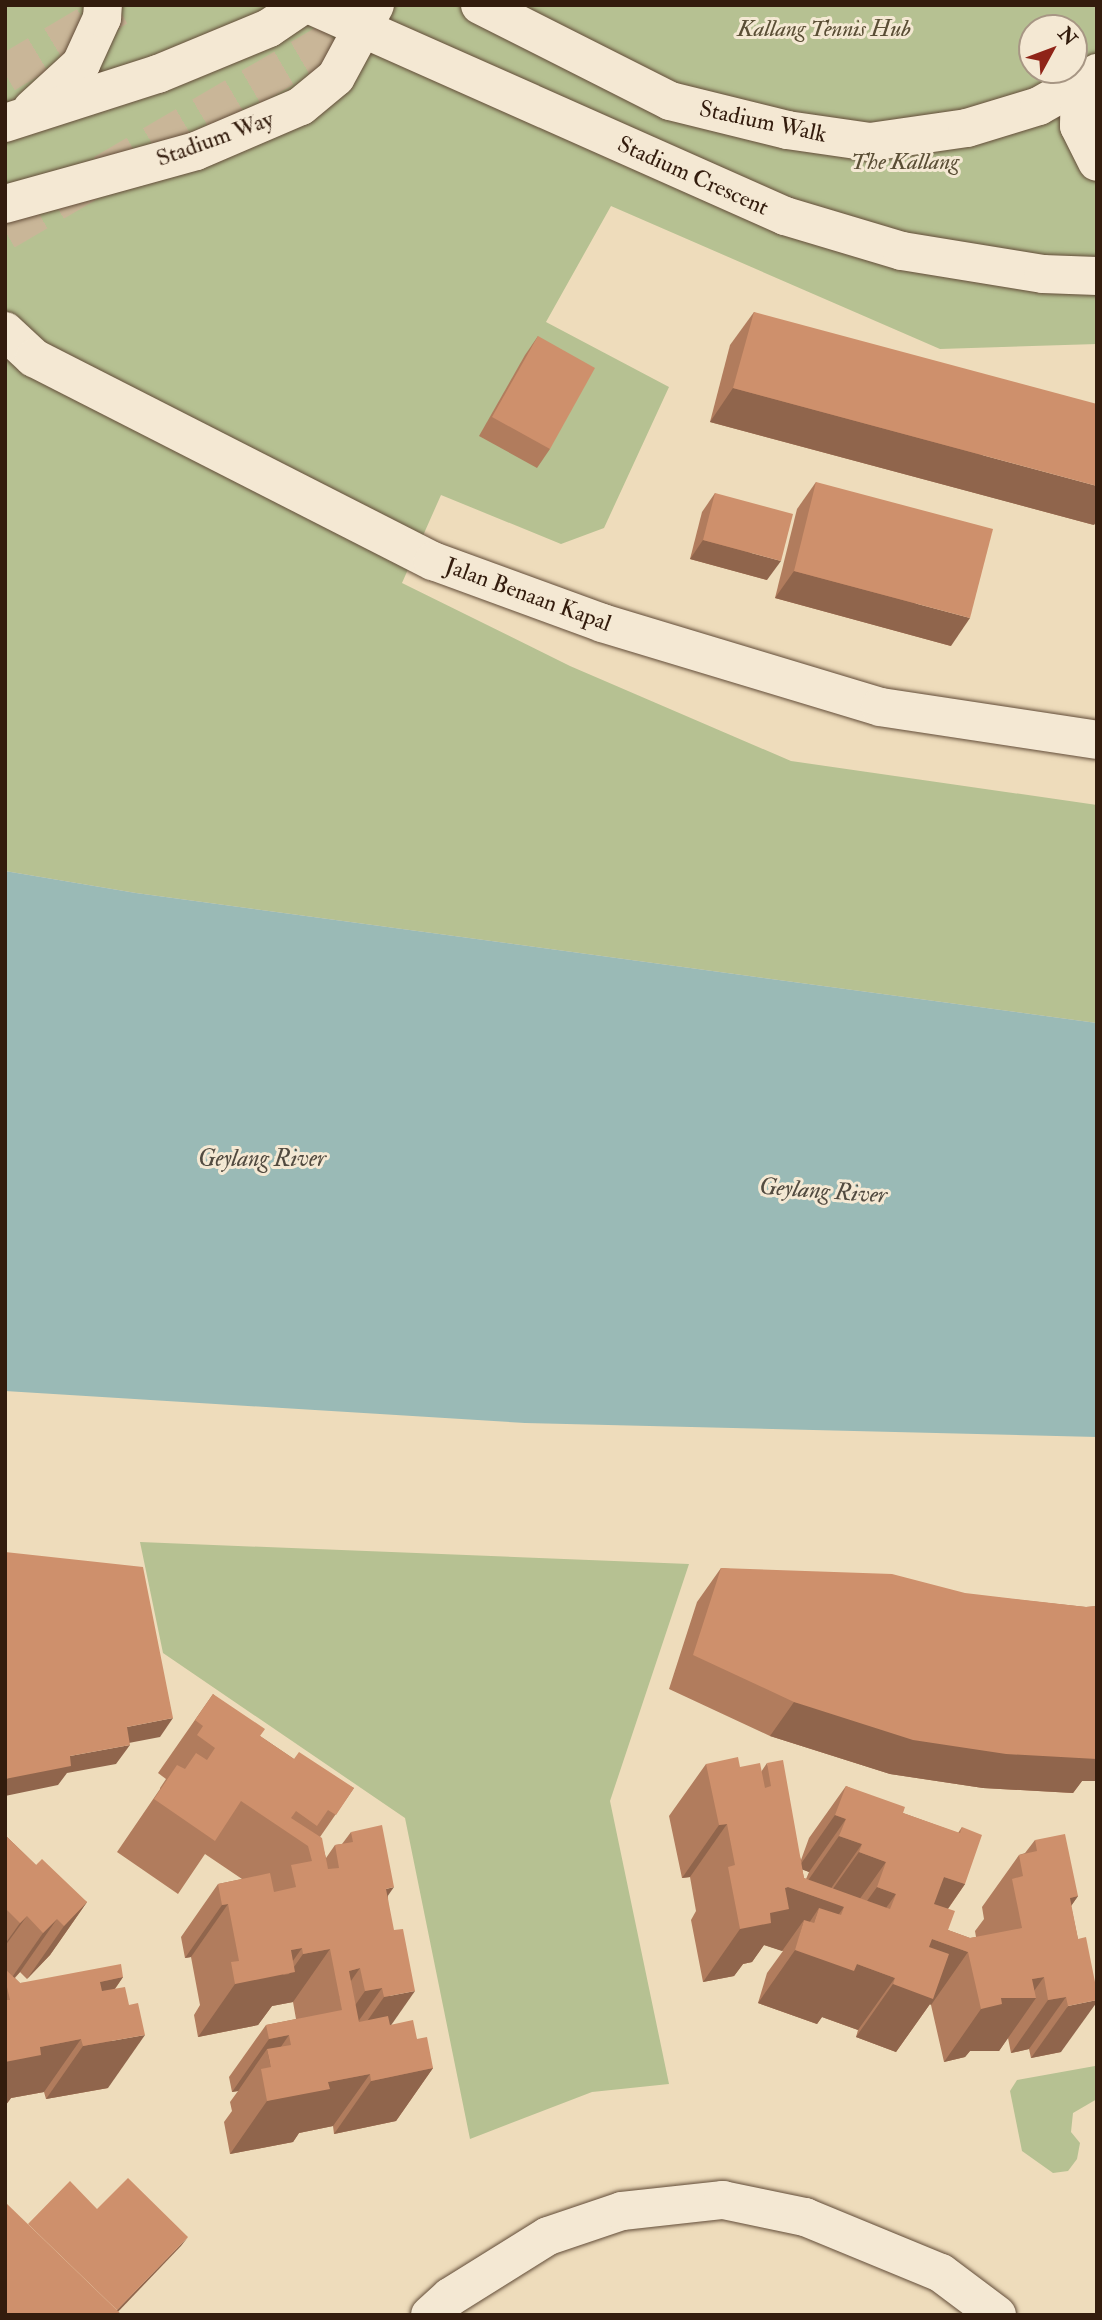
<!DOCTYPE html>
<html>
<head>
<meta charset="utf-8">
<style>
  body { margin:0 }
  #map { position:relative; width:1102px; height:2320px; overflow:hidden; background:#eedcbb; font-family:"IM FELL Double Pica",serif }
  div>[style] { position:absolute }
  .green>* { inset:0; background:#b6c192 }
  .water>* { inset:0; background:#9abab6 }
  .motorway-tunnel>* { height:38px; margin-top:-19px; transform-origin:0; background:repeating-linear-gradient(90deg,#c9b698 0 38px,transparent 0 57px) }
  .roads { filter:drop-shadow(0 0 2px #624c38) drop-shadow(0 0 2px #624c38) }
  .minor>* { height:38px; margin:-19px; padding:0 19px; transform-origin:19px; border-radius:19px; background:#f4e8d3 }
  .tertiary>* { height:38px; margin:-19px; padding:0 19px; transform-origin:19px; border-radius:19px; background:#f4e8d3 }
  .wall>* { inset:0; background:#b17c5d }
  .shaded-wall>* { inset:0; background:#90654c }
  .building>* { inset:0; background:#ce906c }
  span { translate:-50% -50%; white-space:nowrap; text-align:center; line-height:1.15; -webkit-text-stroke:6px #f4e8d3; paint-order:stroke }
  .park-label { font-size:23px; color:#5a4e35; font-style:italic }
  .street-label { font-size:23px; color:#331c0d }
  .water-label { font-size:24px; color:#524b40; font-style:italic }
  .frame { position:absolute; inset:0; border:7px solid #331c0d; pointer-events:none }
  .north { position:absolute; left:1018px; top:14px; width:70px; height:70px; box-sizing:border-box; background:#f4e8d3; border:2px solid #a79684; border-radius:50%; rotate:49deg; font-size:19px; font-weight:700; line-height:28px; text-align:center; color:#331c0d }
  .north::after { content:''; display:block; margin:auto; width:24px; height:32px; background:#8f2418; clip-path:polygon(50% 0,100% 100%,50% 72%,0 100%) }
</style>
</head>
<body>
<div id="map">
  <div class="green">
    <div style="clip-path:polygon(evenodd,5px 5px,1097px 5px,1097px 344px,940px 349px,611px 206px,546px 322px,669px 387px,604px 528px,561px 544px,441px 495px,402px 583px,570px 666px,791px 761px,1097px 805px,1097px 1023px,136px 893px,5px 871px,5px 5px,1032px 28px,1074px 28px,1074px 70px,1032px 70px,1032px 28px)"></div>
    <div style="clip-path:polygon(140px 1542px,689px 1564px,610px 1801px,669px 2084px,592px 2092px,470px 2139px,405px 1818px,163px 1653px)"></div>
    <div style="clip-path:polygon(1095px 2066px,1097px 2099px,1073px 2113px,1071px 2132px,1080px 2143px,1077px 2159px,1068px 2171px,1053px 2173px,1022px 2151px,1010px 2091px,1017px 2080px)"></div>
  </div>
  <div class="water">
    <div style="clip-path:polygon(5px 871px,136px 893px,1097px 1023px,1097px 1437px,525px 1423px,5px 1391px)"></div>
  </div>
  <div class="motorway-tunnel">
    <div style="left:5px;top:74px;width:131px;rotate:-30.7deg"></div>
    <div style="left:5px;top:231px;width:434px;rotate:-30.3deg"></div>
  </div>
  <div class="roads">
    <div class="minor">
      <div style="left:5px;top:331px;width:40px;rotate:43deg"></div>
      <div style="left:34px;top:358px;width:448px;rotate:27deg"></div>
      <div style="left:433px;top:561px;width:180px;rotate:20.1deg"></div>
      <div style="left:602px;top:623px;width:290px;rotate:16.8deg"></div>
      <div style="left:880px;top:707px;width:219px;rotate:8.6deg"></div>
      <div style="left:430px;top:2315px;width:27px;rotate:-42deg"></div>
      <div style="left:450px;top:2297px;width:115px;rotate:-31.9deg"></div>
      <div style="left:548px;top:2236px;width:78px;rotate:-18.7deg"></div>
      <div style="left:622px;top:2211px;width:102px;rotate:-6.2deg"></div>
      <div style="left:723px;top:2200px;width:84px;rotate:11.7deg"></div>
      <div style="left:805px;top:2217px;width:147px;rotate:22.4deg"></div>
      <div style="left:941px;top:2273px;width:70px;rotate:36.9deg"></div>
    </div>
    <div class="tertiary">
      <div style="left:310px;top:5px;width:520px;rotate:23.95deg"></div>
      <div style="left:785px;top:216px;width:122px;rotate:16.7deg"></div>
      <div style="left:902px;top:251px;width:143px;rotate:9.3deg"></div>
      <div style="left:1043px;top:274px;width:54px;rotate:2.1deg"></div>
      <div style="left:480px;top:5px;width:213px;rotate:26.8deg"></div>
      <div style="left:670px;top:101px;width:121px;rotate:13.9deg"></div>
      <div style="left:787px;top:130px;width:84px;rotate:8.2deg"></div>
      <div style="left:870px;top:142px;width:98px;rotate:-8.2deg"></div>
      <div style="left:967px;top:128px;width:75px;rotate:-17deg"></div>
      <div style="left:1039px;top:106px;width:67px;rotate:-29.6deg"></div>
      <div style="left:1080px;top:84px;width:42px;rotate:91.4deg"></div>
      <div style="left:1079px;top:126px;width:40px;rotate:63.4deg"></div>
      <div style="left:32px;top:109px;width:67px;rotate:-42.6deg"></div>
      <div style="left:81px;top:64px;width:51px;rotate:-65.5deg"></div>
      <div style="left:102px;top:18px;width:13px;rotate:-86deg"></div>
      <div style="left:5px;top:123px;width:161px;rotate:-17.8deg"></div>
      <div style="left:158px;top:74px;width:120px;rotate:-22.5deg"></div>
      <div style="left:269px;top:28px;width:41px;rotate:-34.1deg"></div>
      <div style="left:5px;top:204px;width:198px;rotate:-15.5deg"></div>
      <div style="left:196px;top:151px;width:114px;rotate:-23.2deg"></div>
      <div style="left:301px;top:106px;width:45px;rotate:-39.6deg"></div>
      <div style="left:336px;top:77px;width:82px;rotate:-61.6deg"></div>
    </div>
  </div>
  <div class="wall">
    <div style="clip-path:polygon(754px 312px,1094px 525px,710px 422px,730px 345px)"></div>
    <div style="clip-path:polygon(538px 336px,550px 449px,537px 468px,479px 436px,525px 355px)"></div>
    <div style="clip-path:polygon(816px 482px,951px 646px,775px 598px,797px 509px)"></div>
    <div style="clip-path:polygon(715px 493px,767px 580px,690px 559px,702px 512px)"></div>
    <div style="clip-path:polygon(721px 1568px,1086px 1607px,1097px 1606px,1097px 1781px,1082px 1781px,1073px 1793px,983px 1788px,890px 1774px,770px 1736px,669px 1689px,697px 1602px)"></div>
    <div style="clip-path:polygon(213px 1694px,260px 1736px,294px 1759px,354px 1788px,320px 1837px,326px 1858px,335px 1845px,342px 1844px,351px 1832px,388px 1896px,391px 2025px,417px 2039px,433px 2068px,396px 2121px,334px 2134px,333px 2126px,299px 2133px,293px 2142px,230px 2154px,224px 2122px,232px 2111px,230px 2102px,238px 2091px,232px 2092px,229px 2077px,266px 2025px,296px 2019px,293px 2002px,272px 2006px,258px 2025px,198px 2037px,194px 2015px,200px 2005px,191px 1957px,185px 1958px,181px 1937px,218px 1884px,242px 1879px,205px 1854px,178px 1894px,117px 1852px,160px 1789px,160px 1788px,166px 1779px,158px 1773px)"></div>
    <div style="clip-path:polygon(evenodd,767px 1763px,801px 1860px,809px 1838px,846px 1786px,903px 1813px,958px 1833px,962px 1827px,965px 1884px,948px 1909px,948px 1930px,970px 1938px,976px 1937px,975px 1931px,984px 1919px,982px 1907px,1019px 1855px,1025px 1853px,1035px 1840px,1078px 1896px,1071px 1906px,1078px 1939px,1061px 2052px,1031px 2058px,1029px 2049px,1011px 2053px,1008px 2038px,999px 2051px,970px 2051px,965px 2057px,944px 2062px,931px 2005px,930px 2004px,896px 2052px,856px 2037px,858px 2030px,822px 2017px,817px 2024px,758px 2003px,767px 1973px,783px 1951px,764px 1945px,752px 1962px,743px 1964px,734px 1976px,703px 1982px,691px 1920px,696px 1911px,690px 1877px,682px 1878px,669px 1816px,706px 1764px,740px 1767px,761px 1772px,767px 1763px,802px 1869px,809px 1872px,806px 1879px,804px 1878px,802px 1869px)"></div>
    <div style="clip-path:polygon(5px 1835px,36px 1865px,87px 1902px,50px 1955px,27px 1979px,20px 1972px,15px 1978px,20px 1983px,123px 1977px,115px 1989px,108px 2088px,46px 2099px,44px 2092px,11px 2098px,5px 2106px)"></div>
  </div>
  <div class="shaded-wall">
    <div style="clip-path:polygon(733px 388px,1097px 486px,1097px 521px,1094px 525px,710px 422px)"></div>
    <div style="clip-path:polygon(703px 540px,781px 561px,767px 580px,690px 559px)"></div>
    <div style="clip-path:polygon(794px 571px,970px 618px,951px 646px,775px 598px)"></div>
    <div style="clip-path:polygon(794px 1702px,1097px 1747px,1097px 1781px,1082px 1781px,1073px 1793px,983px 1788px,890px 1774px,770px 1736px)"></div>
    <div style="clip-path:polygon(173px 1718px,160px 1737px,113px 1746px,127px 1727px)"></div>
    <div style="clip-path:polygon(130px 1745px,116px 1764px,67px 1773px,58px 1785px,5px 1796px,5px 1779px,70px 1756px)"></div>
    <div style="clip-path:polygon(835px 1815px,846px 1819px,809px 1872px,798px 1868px)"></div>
    <div style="clip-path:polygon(727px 1824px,690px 1877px,682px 1878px,719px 1825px)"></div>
    <div style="clip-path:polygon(839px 1836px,862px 1844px,825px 1897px,802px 1889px)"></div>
    <div style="clip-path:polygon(859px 1852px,886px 1862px,849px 1914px,844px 1907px,810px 1955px,857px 1964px,895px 1978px,858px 2030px,822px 2017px,817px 2024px,758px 2003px,814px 1923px,819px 1908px,799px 1938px,804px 1920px,782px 1951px,764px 1945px,752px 1962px,743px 1964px,734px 1976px,703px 1982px,740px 1929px,785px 1888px,788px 1887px,825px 1900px)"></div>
    <div style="clip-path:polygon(944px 1877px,965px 1884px,928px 1937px,907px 1930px)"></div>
    <div style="clip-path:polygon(394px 1887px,357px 1940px,386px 1889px)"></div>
    <div style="clip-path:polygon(877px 1887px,896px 1894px,859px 1946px,840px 1939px)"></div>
    <div style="clip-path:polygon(1078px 1896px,1041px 1949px,1070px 1898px)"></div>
    <div style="clip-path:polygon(87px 1902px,50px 1955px,27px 1979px,64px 1926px)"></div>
    <div style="clip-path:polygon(228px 1904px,191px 1957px,185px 1958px,222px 1905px)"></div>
    <div style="clip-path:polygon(27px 1916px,5px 1946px,5px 1944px,20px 1923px)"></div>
    <div style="clip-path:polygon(57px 1919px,20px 1972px,6px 1986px,43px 1933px)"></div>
    <div style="clip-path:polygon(932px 1939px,968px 1952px,931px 2005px,930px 2004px,896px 2052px,856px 2037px,893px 1984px)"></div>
    <div style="clip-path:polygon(302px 1948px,283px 1975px,289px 1974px,303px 1954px,330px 1949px,293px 2002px,272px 2006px,258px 2025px,198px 2037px,235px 1984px,291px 1950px)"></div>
    <div style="clip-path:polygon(360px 1968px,339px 1998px,349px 1971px)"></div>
    <div style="clip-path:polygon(123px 1977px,86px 2030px,100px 1982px)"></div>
    <div style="clip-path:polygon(1044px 1977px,1029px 1998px,1036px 1998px,999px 2051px,970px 2051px,965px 2057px,944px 2062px,981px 2009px,1032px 1979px)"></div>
    <div style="clip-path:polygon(382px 1988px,345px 2040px,328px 2044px,365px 1991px)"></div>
    <div style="clip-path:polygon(415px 1991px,378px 2044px,347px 2050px,384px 1997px)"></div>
    <div style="clip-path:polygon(1066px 1997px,1029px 2049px,1011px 2053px,1048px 2000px)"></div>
    <div style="clip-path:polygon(1097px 2000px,1097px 2002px,1061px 2052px,1031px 2058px,1068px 2006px)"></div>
    <div style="clip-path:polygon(145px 2035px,108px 2088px,46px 2099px,83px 2046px)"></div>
    <div style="clip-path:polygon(289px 2035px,270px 2063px,267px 2049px,238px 2091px,232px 2092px,269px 2039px)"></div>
    <div style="clip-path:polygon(81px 2039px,44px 2092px,11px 2098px,5px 2106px,5px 2062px,40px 2047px)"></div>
    <div style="clip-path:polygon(433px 2068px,396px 2121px,334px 2134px,371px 2081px)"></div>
    <div style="clip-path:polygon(370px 2074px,333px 2126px,299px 2133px,293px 2142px,230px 2154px,267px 2101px,328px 2082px)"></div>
    <div style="clip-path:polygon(188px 2237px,181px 2246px,115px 2315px,112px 2315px)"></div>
  </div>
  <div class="building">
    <div style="clip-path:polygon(754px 312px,1097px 404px,1097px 486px,733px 388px)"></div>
    <div style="clip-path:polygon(538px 336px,595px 368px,550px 449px,492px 417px)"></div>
    <div style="clip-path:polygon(816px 482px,993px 529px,970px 618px,794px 571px)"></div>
    <div style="clip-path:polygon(715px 493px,793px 514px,781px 561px,703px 540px)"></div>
    <div style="clip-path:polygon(5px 1552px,143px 1567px,173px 1718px,127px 1727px,130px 1745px,70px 1756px,71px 1766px,5px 1779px)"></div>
    <div style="clip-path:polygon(721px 1568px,892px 1574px,965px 1593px,1086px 1607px,1097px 1606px,1097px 1759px,1006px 1754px,913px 1740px,794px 1702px,693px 1655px)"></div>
    <div style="clip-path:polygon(213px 1694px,265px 1729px,260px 1736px,294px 1759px,299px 1752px,354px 1788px,336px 1815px,328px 1810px,317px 1826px,296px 1811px,291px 1818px,322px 1838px,328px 1869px,339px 1868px,335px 1845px,353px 1842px,351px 1832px,382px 1825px,394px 1887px,386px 1889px,394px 1930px,403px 1929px,415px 1991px,384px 1997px,382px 1988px,365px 1991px,360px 1968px,349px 1971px,359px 2022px,388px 2016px,390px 2025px,413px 2020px,417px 2039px,427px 2037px,433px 2068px,371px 2081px,370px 2074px,328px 2082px,330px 2089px,267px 2101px,261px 2069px,271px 2067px,267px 2049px,291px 2045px,289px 2035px,269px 2039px,266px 2025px,342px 2010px,330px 1949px,303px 1954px,302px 1948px,291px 1950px,295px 1972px,235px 1984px,231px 1962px,239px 1961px,228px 1904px,222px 1905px,218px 1884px,270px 1873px,274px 1892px,296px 1887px,291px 1865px,312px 1861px,308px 1846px,241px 1801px,215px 1841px,154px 1799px,177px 1765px,185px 1769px,196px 1753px,207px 1760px,215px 1748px,197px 1735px,203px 1726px,195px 1720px)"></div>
    <div style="clip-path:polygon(738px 1757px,740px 1767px,760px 1763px,765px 1788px,771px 1786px,767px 1763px,783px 1760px,804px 1878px,890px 1909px,896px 1894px,877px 1887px,886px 1862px,859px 1852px,862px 1844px,839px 1836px,846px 1819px,835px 1815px,846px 1786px,905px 1807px,903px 1813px,960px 1833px,962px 1827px,982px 1835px,965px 1884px,944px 1877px,934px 1904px,955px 1911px,948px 1930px,970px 1938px,1022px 1928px,1012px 1879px,1023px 1876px,1019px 1855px,1037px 1851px,1035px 1840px,1065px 1834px,1078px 1896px,1070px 1898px,1078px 1939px,1086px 1937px,1097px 1992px,1097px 2000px,1068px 2006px,1066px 1997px,1048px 2000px,1044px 1977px,1032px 1979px,1036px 1998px,1001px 1998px,1002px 2004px,981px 2009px,968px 1952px,932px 1939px,929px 1947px,949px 1954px,933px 1999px,893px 1984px,895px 1978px,857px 1964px,854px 1971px,795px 1950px,804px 1920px,814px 1923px,819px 1908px,841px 1915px,844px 1907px,788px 1887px,785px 1888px,789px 1909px,770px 1913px,771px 1923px,740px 1929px,728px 1867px,735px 1865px,727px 1824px,719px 1825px,706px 1764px)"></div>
    <div style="clip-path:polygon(5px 1835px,36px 1865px,42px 1859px,87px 1902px,64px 1926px,57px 1919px,43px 1933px,27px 1916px,20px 1923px,5px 1908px)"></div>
    <div style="clip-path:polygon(121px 1964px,123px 1977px,100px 1982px,102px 1991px,125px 1987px,129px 2005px,138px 2003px,145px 2035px,83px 2046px,81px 2039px,40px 2047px,41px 2055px,5px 2062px,5px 2000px,10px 2000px,7px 1987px,5px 1985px,5px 1969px,20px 1983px)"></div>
    <div style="clip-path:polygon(128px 2178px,188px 2237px,117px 2310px,28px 2224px,70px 2181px,97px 2209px)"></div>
    <div style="clip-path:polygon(5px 2202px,122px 2315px,5px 2315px)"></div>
  </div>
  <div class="park-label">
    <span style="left:824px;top:29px">Kallang Tennis Hub</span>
    <span style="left:905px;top:162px">The Kallang</span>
  </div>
  <div class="street-label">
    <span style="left:763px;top:122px;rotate:12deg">Stadium Walk</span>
    <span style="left:215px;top:139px;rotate:-20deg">Stadium Way</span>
    <span style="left:693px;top:176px;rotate:24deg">Stadium Crescent</span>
    <span style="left:528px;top:595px;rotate:20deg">Jalan Benaan Kapal</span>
  </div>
  <div class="water-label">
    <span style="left:262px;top:1159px">Geylang River</span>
    <span style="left:823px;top:1191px;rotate:4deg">Geylang River</span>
  </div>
  <div class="frame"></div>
  <div class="north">N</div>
</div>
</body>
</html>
